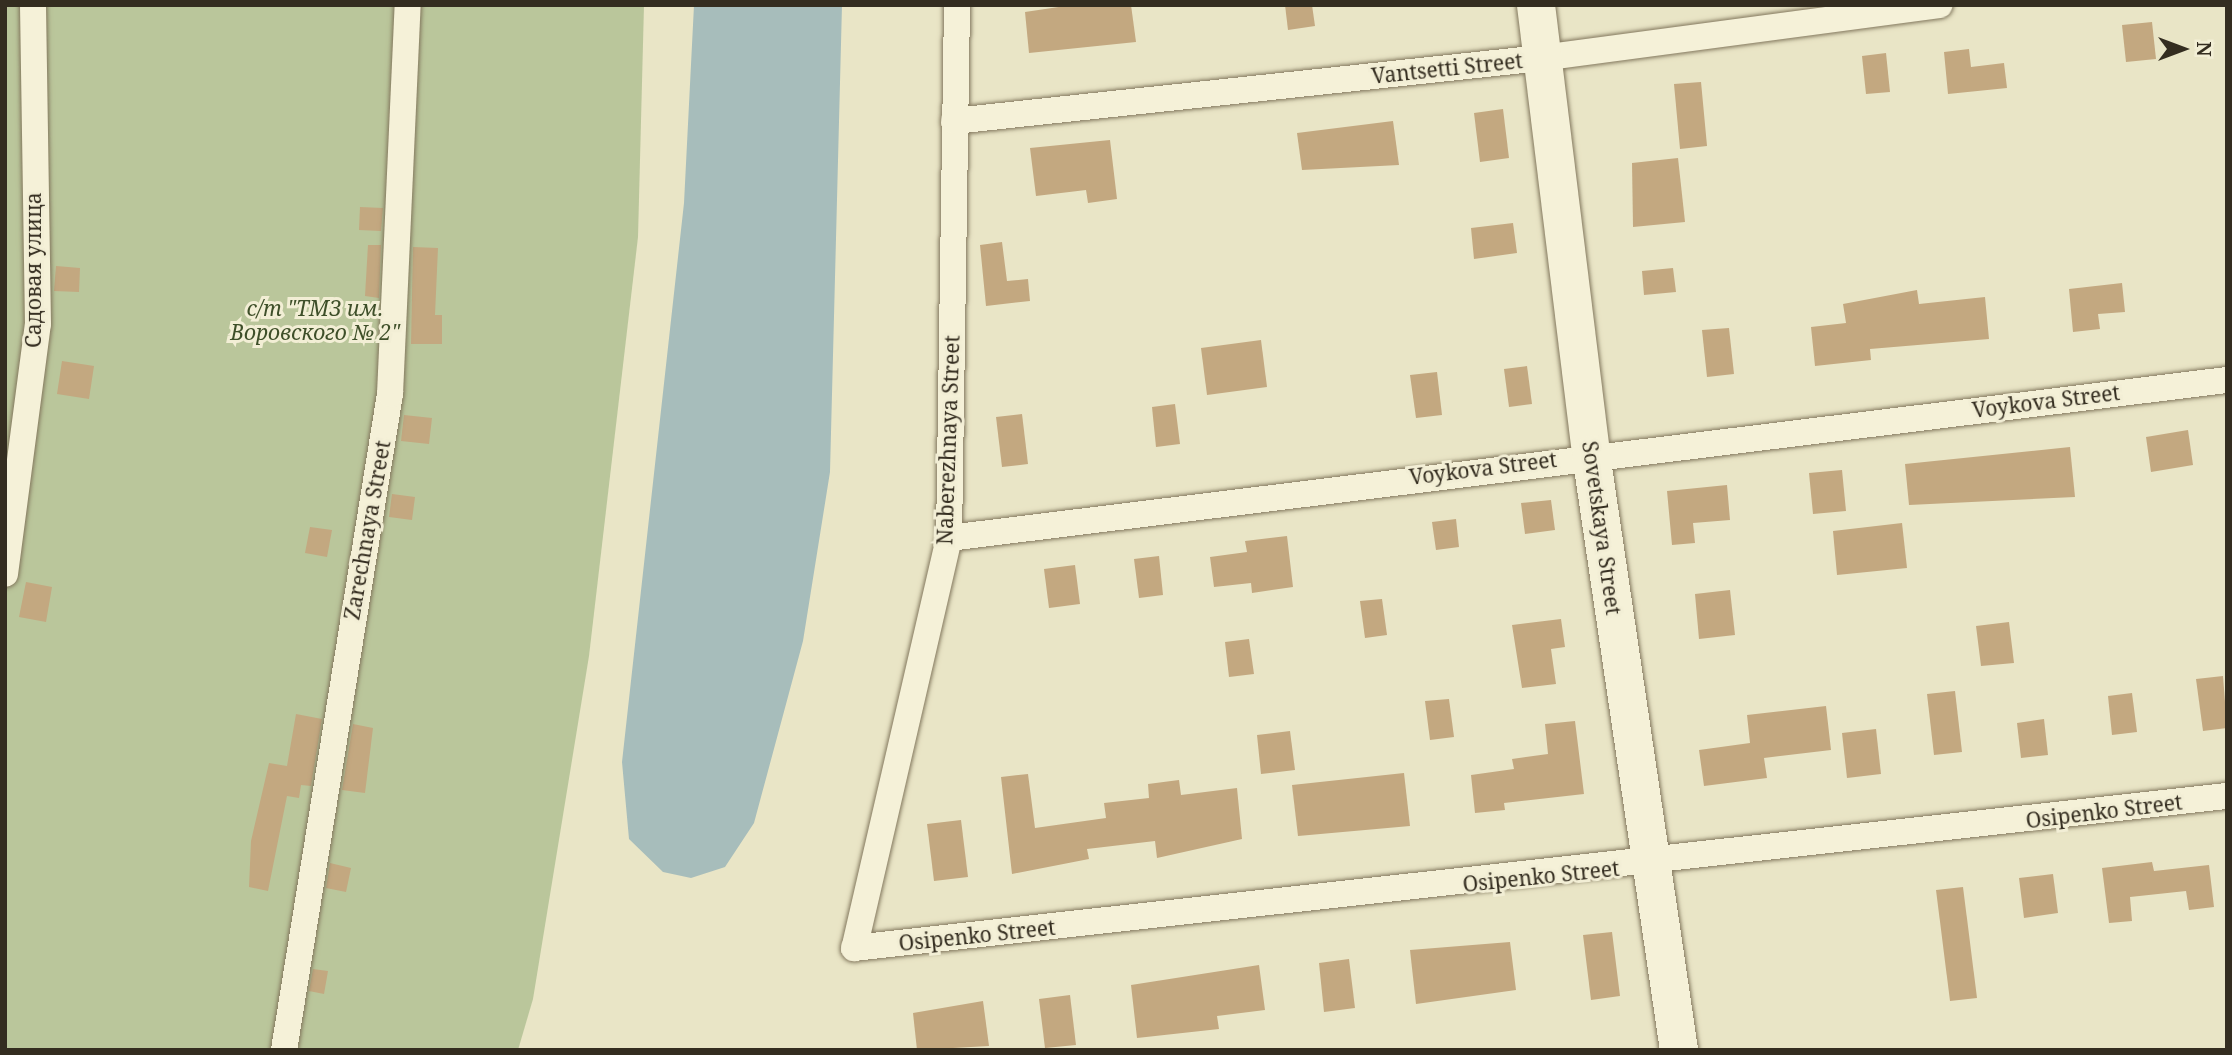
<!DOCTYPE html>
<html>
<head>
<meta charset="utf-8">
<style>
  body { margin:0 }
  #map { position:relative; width:2232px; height:1055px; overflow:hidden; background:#e9e5c6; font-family:"Noto Serif",serif }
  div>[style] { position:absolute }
  .green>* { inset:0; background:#bac69b }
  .water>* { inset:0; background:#a7bdbb }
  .building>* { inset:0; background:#c3a880 }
  .roads { filter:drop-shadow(0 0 2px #83785e) drop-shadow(0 0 2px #83785e) }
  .street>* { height:26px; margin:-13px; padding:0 13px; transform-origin:13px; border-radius:13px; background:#f5f1d8 }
  .secondary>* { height:38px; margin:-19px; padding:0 19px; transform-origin:19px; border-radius:19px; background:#f5f1d8 }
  span { translate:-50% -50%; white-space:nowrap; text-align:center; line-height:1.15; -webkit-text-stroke:6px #f2eed5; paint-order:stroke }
  .street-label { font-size:21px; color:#342d20 }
  .park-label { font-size:21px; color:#3e4f29; font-style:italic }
  .frame { position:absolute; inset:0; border:7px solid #342d20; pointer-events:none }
  .north { position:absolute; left:2148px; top:14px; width:70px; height:70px; -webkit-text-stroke:5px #f2eed5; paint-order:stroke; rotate:90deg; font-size:19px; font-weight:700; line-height:28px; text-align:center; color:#342d20 }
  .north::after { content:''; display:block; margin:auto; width:24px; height:32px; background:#342d20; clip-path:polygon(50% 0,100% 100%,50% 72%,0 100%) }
</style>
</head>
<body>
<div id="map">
  <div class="green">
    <div style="clip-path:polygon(5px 5px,644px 5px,638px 237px,589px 656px,533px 999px,518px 1050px,5px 1050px)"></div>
  </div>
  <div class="water">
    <div style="clip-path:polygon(694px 5px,842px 5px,830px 472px,803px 641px,754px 823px,725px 867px,691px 878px,663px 872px,629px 839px,622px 762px,684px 203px)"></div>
  </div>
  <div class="building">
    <div style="clip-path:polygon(1072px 5px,1131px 5px,1136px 42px,1029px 53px,1025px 12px)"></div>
    <div style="clip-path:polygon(1285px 5px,1312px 5px,1315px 26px,1288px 30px)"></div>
    <div style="clip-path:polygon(2152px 22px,2156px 59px,2126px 62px,2122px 25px)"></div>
    <div style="clip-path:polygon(1969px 49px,1971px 67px,2004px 63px,2007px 88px,1948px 94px,1944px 52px)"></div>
    <div style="clip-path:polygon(1886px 53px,1890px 92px,1866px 94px,1862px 56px)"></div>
    <div style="clip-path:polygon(1701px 82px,1707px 146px,1680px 149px,1674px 84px)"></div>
    <div style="clip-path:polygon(1503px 109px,1509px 158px,1480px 162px,1474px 113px)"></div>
    <div style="clip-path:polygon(1393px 121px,1399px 165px,1302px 170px,1297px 133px)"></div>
    <div style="clip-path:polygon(1110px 140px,1117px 199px,1088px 203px,1086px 190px,1036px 196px,1030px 148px)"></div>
    <div style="clip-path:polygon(1678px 158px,1685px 222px,1633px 227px,1632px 163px)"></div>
    <div style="clip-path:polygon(360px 207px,383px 208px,381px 231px,359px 230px)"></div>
    <div style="clip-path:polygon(1513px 223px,1517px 253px,1474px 259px,1471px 228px)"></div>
    <div style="clip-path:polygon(1002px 242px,1007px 281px,1028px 279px,1030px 301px,986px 306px,980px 245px)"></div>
    <div style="clip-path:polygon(368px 245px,381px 245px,379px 298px,365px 296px)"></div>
    <div style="clip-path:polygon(413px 247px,438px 248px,435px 315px,442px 315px,442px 344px,411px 344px)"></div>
    <div style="clip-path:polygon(56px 266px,80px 268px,79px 292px,54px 291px)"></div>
    <div style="clip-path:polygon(1673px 268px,1676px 292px,1644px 295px,1642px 271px)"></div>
    <div style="clip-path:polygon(2122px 283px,2125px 312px,2098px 314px,2100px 329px,2073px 332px,2069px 289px)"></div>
    <div style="clip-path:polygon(1917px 290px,1919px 304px,1985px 297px,1989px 339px,1870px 349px,1871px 360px,1815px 366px,1811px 327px,1846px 323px,1843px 304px)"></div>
    <div style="clip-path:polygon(1729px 328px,1734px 374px,1707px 377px,1702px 330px)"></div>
    <div style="clip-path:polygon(1261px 340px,1267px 387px,1207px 395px,1201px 348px)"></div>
    <div style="clip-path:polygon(62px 361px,94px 366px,89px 399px,57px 394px)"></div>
    <div style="clip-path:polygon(1527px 366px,1532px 404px,1509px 407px,1504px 369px)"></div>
    <div style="clip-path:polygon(1437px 372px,1442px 415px,1416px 418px,1410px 375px)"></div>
    <div style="clip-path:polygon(1175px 404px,1180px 444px,1156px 447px,1152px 407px)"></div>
    <div style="clip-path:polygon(1022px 414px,1028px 464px,1002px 467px,996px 417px)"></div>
    <div style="clip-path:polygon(404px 415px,432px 418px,429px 444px,401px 441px)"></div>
    <div style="clip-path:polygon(2188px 430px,2193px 465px,2151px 472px,2146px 437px)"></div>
    <div style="clip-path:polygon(2070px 447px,2075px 497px,1909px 505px,1905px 464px)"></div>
    <div style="clip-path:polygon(1842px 470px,1846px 511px,1813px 514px,1809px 473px)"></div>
    <div style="clip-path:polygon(1727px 485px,1730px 520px,1693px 523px,1695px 543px,1672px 545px,1667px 491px)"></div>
    <div style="clip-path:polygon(392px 494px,415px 497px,412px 520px,389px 517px)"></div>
    <div style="clip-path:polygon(1551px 500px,1555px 530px,1525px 534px,1521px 503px)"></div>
    <div style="clip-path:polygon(1456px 519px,1459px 547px,1436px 550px,1432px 522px)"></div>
    <div style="clip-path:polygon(1902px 523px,1907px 568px,1837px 575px,1833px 531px)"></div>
    <div style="clip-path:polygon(310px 527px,332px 530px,327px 557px,305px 553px)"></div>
    <div style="clip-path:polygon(1287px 536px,1293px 587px,1252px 593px,1251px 583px,1214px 587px,1210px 557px,1247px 552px,1245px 541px)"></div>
    <div style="clip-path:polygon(1159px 556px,1163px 595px,1139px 598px,1134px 559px)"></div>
    <div style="clip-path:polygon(1075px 565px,1080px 604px,1049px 608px,1044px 569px)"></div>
    <div style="clip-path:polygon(26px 582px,52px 587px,46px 622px,19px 617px)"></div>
    <div style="clip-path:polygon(1730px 590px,1735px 635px,1699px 639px,1695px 594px)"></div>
    <div style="clip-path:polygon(1382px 599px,1387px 635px,1365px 638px,1360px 601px)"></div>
    <div style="clip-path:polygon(1561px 619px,1565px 647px,1551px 649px,1556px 684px,1522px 688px,1512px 625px)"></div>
    <div style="clip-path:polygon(2009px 622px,2014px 663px,1981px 666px,1976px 626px)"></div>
    <div style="clip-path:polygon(1249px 639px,1254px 674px,1229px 677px,1225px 642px)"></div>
    <div style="clip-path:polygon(2223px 676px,2227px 728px,2203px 731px,2196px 679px)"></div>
    <div style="clip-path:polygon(1955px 691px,1962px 752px,1934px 755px,1927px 694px)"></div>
    <div style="clip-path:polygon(2132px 693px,2137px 732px,2112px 735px,2108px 696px)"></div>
    <div style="clip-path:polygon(1449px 699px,1454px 737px,1430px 740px,1425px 701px)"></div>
    <div style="clip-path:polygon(1826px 706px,1831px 750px,1764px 758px,1767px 778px,1704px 786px,1699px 750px,1750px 743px,1747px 715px)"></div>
    <div style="clip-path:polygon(296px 714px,322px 719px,311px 786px,301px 785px,299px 798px,287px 796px,268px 891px,249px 887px,251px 841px,269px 763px,287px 766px)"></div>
    <div style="clip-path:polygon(2044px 719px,2048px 755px,2021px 758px,2017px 723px)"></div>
    <div style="clip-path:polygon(1575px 721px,1584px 794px,1504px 803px,1505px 810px,1475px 813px,1471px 775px,1514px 769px,1512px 759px,1548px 754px,1545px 724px)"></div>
    <div style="clip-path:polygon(353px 724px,373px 728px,365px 793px,342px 790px)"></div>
    <div style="clip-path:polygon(1876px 729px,1881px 774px,1847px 778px,1842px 733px)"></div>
    <div style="clip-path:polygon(1290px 731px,1295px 770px,1261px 774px,1257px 735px)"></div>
    <div style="clip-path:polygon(1404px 773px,1410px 826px,1298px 836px,1292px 785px)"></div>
    <div style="clip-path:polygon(1028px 774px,1035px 828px,1106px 818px,1104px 803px,1149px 798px,1148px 784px,1179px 780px,1181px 795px,1237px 788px,1242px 839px,1157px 858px,1155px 841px,1087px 849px,1089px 859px,1012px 874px,1001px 777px)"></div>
    <div style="clip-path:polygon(961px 820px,968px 877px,934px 881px,927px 824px)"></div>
    <div style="clip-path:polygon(2152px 862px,2154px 871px,2209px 865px,2214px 907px,2189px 910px,2186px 891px,2130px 897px,2132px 921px,2109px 923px,2102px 868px)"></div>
    <div style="clip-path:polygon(330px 863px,351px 868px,346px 892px,326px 888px)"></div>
    <div style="clip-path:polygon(2053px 874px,2058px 913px,2024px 918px,2019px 878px)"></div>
    <div style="clip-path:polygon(1963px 887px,1977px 998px,1950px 1001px,1936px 890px)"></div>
    <div style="clip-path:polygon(1612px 932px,1620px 996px,1591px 1000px,1583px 935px)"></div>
    <div style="clip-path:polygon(1510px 942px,1516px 990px,1416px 1004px,1410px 950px)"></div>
    <div style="clip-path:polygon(1349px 959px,1355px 1008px,1324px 1012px,1319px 963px)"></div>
    <div style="clip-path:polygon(1259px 965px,1265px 1010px,1217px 1016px,1219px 1029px,1137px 1038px,1131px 985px)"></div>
    <div style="clip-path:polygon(313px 969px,328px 971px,324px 994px,309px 991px)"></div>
    <div style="clip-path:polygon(1070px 995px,1076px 1045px,1045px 1048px,1039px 999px)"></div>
    <div style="clip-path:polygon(983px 1001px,989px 1046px,917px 1050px,913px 1013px)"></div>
  </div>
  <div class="roads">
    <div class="street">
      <div style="left:957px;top:5px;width:533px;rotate:90.86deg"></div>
      <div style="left:949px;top:538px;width:421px;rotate:103deg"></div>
      <div style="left:854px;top:948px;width:1381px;rotate:-6.32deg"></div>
      <div style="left:954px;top:121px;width:591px;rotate:-6.12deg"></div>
      <div style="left:1542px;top:58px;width:401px;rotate:-7.6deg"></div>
      <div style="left:949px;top:538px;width:1288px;rotate:-7.05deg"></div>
      <div style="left:5px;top:574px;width:252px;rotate:-82.5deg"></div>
      <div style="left:38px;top:324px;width:319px;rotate:-90.9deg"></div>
      <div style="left:284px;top:1050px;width:665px;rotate:-80.82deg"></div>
      <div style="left:390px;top:394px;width:389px;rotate:-87.4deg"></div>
    </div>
    <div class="secondary">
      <div style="left:1536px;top:5px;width:452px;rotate:83deg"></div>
      <div style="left:1591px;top:454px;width:602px;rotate:81.6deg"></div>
    </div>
  </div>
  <div class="street-label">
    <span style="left:1447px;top:68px;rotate:-6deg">Vantsetti Street</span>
    <span style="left:33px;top:270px;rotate:-90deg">Садовая улица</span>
    <span style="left:2046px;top:401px;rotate:-7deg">Voykova Street</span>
    <span style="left:948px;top:440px;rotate:-88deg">Naberezhnaya Street</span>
    <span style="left:1483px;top:468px;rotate:-7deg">Voykova Street</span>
    <span style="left:1602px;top:528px;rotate:82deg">Sovetskaya Street</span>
    <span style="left:367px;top:530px;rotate:-80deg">Zarechnaya Street</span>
    <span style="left:2104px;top:811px;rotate:-7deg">Osipenko Street</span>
    <span style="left:1541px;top:876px;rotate:-6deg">Osipenko Street</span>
    <span style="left:977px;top:935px;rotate:-6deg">Osipenko Street</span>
  </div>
  <div class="park-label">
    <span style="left:315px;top:320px">с/т "ТМЗ им.<br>Воровского № 2"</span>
  </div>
  <div class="frame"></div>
  <div class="north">N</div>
</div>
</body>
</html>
